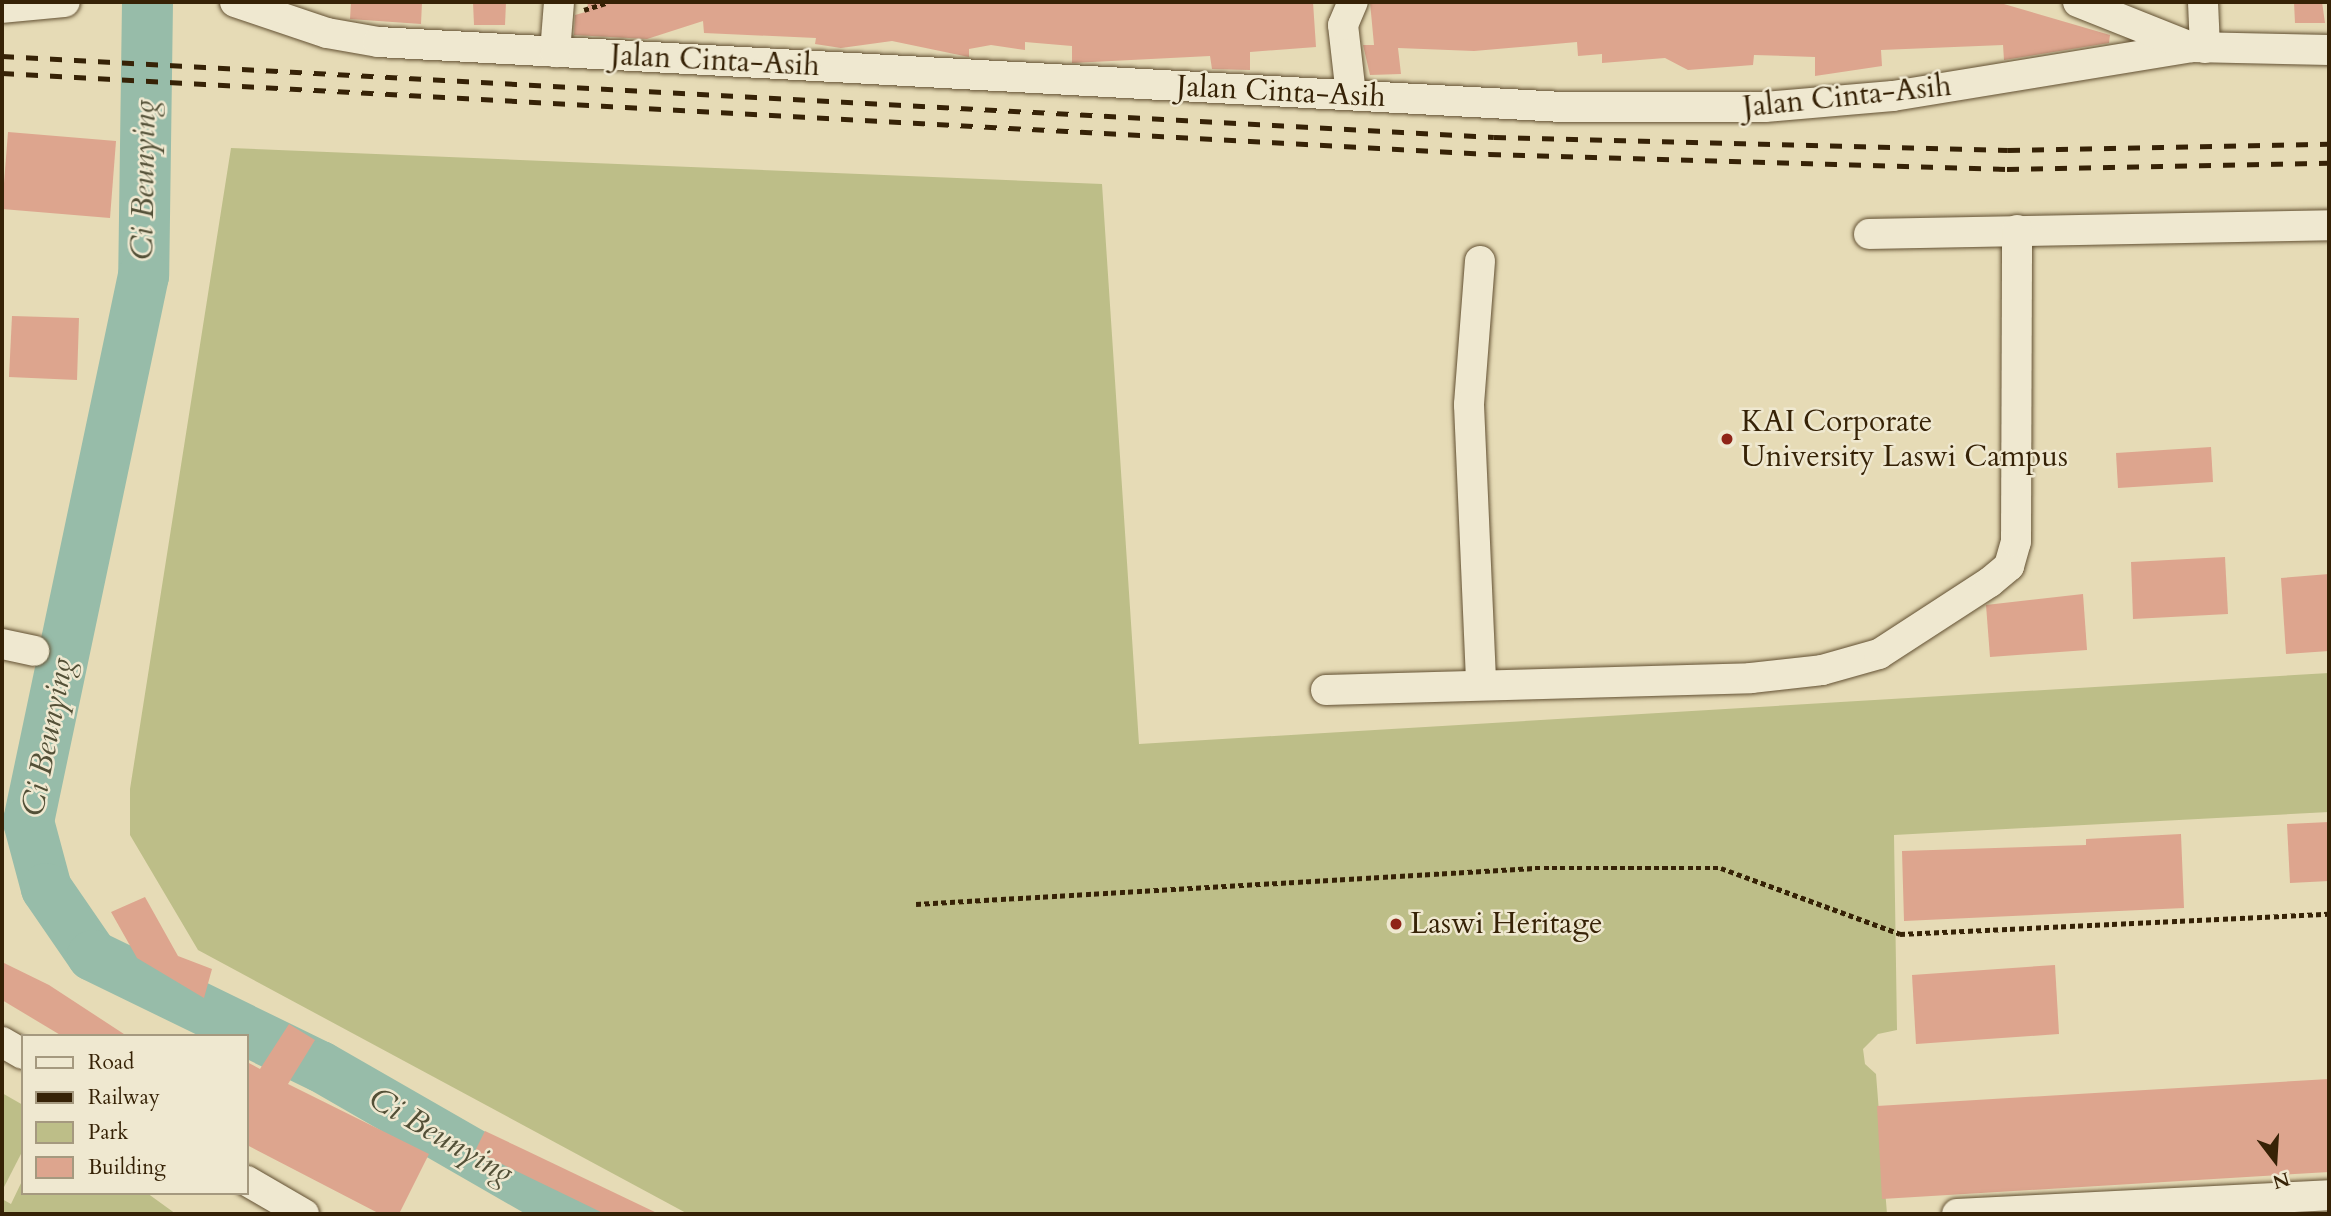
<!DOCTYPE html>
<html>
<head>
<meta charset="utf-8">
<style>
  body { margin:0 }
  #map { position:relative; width:2331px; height:1216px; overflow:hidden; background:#e6dbb6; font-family:Cardo,serif }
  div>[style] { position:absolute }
  .green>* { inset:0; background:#bdbe88 }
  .river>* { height:51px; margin:-25.5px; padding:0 25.5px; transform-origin:25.5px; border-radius:25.5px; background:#97bca9 }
  .building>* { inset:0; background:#dda58e }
  .path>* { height:4.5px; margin-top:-2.25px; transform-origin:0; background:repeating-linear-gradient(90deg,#362206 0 5px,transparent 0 8.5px) }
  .roads { filter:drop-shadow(0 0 2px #625032) drop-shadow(0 0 2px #625032) }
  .minor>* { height:30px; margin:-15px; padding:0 15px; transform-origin:15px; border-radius:15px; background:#efe8d0 }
  .rail>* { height:5px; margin-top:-2.5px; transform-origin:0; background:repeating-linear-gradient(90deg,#362206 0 12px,transparent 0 24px) }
  .dots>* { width:19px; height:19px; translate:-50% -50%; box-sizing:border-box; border:4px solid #efe8d0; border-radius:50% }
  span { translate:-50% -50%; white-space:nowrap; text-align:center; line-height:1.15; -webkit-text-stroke:5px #efe8d0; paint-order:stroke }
  .street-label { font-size:30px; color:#362206 }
  .poi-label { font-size:30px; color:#362206 }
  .left { translate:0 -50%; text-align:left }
  .water-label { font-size:32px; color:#535037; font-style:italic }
  .frame { position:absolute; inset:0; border:4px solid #362206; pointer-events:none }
  .legend { position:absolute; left:21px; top:1034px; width:228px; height:161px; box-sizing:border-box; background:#efe8d0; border:2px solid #a5997f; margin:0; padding:9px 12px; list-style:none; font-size:21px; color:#362206 }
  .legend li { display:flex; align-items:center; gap:14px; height:35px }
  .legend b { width:35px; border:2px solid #a5997f }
  .north { position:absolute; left:2240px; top:1125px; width:70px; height:70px; -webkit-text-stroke:5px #efe8d0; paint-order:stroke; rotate:163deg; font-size:19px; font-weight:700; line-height:28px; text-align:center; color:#362206 }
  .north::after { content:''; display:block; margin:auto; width:24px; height:32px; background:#362206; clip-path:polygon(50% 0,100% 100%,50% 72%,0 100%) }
</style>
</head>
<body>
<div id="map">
  <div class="green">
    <div style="clip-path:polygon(231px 148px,1102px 184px,1139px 744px,2329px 673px,2329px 812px,1894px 835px,1897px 1030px,1878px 1034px,1863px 1049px,1865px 1064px,1876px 1074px,1887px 1214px,688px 1214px,198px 950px,130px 835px,130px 789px)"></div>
    <div style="clip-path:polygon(2px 1093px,23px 1105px,23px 1150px,2px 1191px)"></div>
    <div style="clip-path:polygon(23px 1179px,23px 1193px,147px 1193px,176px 1214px,2px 1214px,2px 1199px,11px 1204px)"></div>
  </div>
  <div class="river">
    <div style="left:147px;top:2px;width:273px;rotate:90.8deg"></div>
    <div style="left:143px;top:275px;width:558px;rotate:101.89deg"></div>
    <div style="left:28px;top:821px;width:69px;rotate:75deg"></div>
    <div style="left:46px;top:888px;width:81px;rotate:55.5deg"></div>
    <div style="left:92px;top:955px;width:254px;rotate:26deg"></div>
    <div style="left:320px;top:1066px;width:297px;rotate:29.9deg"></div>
  </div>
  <div class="building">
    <div style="clip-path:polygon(351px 2px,422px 2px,421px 24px,350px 19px)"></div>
    <div style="clip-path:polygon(473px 2px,506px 2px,505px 25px,474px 25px)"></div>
    <div style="clip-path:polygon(587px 2px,1313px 2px,1316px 47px,1250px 52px,1250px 70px,1212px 69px,1210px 56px,1072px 63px,1072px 46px,1025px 42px,1025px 50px,991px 45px,969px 49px,969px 57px,892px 41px,841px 48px,815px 44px,816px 38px,704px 33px,703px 21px,647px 39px,574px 35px,575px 15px,589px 11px)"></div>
    <div style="clip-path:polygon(1370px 2px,1997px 2px,2110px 35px,2109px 43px,2004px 60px,2003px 45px,1881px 50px,1882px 66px,1815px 76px,1815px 57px,1754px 55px,1753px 65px,1688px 70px,1665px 58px,1602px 63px,1602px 54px,1578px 56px,1577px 42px,1474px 51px,1398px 48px,1401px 74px,1370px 75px,1363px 45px,1374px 45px)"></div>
    <div style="clip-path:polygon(2294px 2px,2322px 2px,2325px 23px,2295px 23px)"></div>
    <div style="clip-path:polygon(8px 132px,116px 141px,110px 218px,2px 209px)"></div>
    <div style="clip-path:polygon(12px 316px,79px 318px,77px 380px,9px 377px)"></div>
    <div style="clip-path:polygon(2211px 447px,2213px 482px,2118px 488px,2116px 453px)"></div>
    <div style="clip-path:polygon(2225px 557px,2228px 614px,2133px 619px,2131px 562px)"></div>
    <div style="clip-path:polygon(2329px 574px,2329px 651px,2286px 654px,2281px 578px)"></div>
    <div style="clip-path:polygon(2083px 594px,2087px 650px,1990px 657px,1986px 605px)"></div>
    <div style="clip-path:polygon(2329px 822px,2329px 881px,2290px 883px,2287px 824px)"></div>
    <div style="clip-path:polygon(2181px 834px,2184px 908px,1904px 921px,1902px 851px,2086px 845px,2086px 839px)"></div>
    <div style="clip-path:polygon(145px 897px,178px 956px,212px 969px,204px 998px,137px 958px,111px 912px)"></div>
    <div style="clip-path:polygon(2px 962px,49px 985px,127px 1036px,62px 1036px,2px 1000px)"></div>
    <div style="clip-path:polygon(2055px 965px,2059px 1034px,1916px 1044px,1912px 975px)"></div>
    <div style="clip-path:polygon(289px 1024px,315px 1040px,288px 1084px,429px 1154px,399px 1214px,380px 1214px,247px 1145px,247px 1062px,260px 1069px)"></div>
    <div style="clip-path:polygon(2329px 1079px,2329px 1172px,1882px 1199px,1877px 1106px)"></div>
    <div style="clip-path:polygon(485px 1131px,523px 1149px,659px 1214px,605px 1214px,475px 1151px)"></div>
  </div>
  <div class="path">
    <div style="left:584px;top:10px;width:25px;rotate:-18deg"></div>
    <div style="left:916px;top:904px;width:620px;rotate:-3.33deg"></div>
    <div style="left:1535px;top:868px;width:186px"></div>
    <div style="left:1721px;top:868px;width:191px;rotate:20.2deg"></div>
    <div style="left:1900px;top:934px;width:429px;rotate:-2.7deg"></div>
  </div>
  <div class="roads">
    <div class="minor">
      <div style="left:235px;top:2px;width:97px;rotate:18.6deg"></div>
      <div style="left:327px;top:33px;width:52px;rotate:10deg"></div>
      <div style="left:378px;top:42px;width:1187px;rotate:3.14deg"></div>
      <div style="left:1563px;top:107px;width:202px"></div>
      <div style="left:1765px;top:107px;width:128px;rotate:-4.9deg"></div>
      <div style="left:1893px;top:96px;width:302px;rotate:-9.3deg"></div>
      <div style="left:2191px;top:47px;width:138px;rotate:1.2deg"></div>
      <div style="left:2078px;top:2px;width:122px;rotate:21.7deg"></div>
      <div style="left:2203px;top:2px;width:46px;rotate:87.5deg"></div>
      <div style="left:2px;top:8px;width:63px;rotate:-5.4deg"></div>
      <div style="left:555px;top:52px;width:50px;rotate:-85.4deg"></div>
      <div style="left:1351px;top:95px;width:70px;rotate:-96.5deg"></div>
      <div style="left:1343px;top:25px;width:25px;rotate:-67deg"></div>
      <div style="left:1869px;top:234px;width:460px;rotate:-1.1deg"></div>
      <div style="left:1480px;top:261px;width:144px;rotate:94.4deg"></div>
      <div style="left:1469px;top:405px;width:280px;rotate:87.5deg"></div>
      <div style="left:2px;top:644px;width:33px;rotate:12deg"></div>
      <div style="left:1326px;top:690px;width:425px;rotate:-1.6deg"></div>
      <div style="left:1751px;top:678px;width:71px;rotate:-6.4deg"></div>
      <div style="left:1822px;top:670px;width:59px;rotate:-15.7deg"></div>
      <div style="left:1879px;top:654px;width:132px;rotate:-33deg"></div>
      <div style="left:1990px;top:582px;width:25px;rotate:-40deg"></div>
      <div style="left:2009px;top:566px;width:25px;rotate:-74deg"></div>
      <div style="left:2016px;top:542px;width:312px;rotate:-89.8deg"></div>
      <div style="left:2px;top:1042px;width:24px;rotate:30deg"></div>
      <div style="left:247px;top:1181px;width:66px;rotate:30.1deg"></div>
      <div style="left:1957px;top:1214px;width:372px;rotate:-2.9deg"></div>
    </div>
  </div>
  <div class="rail">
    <div style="left:2px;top:56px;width:1494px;rotate:3.11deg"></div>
    <div style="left:1494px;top:137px;width:514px;rotate:1.45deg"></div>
    <div style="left:2008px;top:150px;width:321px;rotate:-1.1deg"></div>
    <div style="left:2px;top:73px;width:1489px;rotate:3.12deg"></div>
    <div style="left:1489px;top:154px;width:518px;rotate:1.66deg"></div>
    <div style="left:2007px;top:169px;width:322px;rotate:-1.1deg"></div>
  </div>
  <div class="dots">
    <div style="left:1727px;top:439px;background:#8f2418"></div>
    <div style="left:1396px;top:924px;background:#8f2418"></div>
  </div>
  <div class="street-label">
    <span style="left:715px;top:61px;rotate:3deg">Jalan Cinta-Asih</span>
    <span style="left:1281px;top:92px;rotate:3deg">Jalan Cinta-Asih</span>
    <span style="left:1847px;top:97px;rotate:-6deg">Jalan Cinta-Asih</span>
  </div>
  <div class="poi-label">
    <span class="left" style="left:1741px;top:439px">KAI Corporate<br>University Laswi Campus</span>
    <span class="left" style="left:1410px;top:924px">Laswi Heritage</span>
  </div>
  <div class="water-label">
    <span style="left:144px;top:180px;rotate:-89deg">Ci Beunying</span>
    <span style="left:48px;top:737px;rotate:-79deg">Ci Beunying</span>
    <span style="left:441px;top:1136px;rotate:30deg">Ci Beunying</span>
  </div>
  <div class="frame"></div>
  <ul class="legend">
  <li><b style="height:9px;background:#efe8d0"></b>Road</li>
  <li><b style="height:9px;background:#362206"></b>Railway</li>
  <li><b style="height:19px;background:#bdbe88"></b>Park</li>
  <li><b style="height:19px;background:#dda58e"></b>Building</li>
  </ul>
  <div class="north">N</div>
</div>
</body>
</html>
